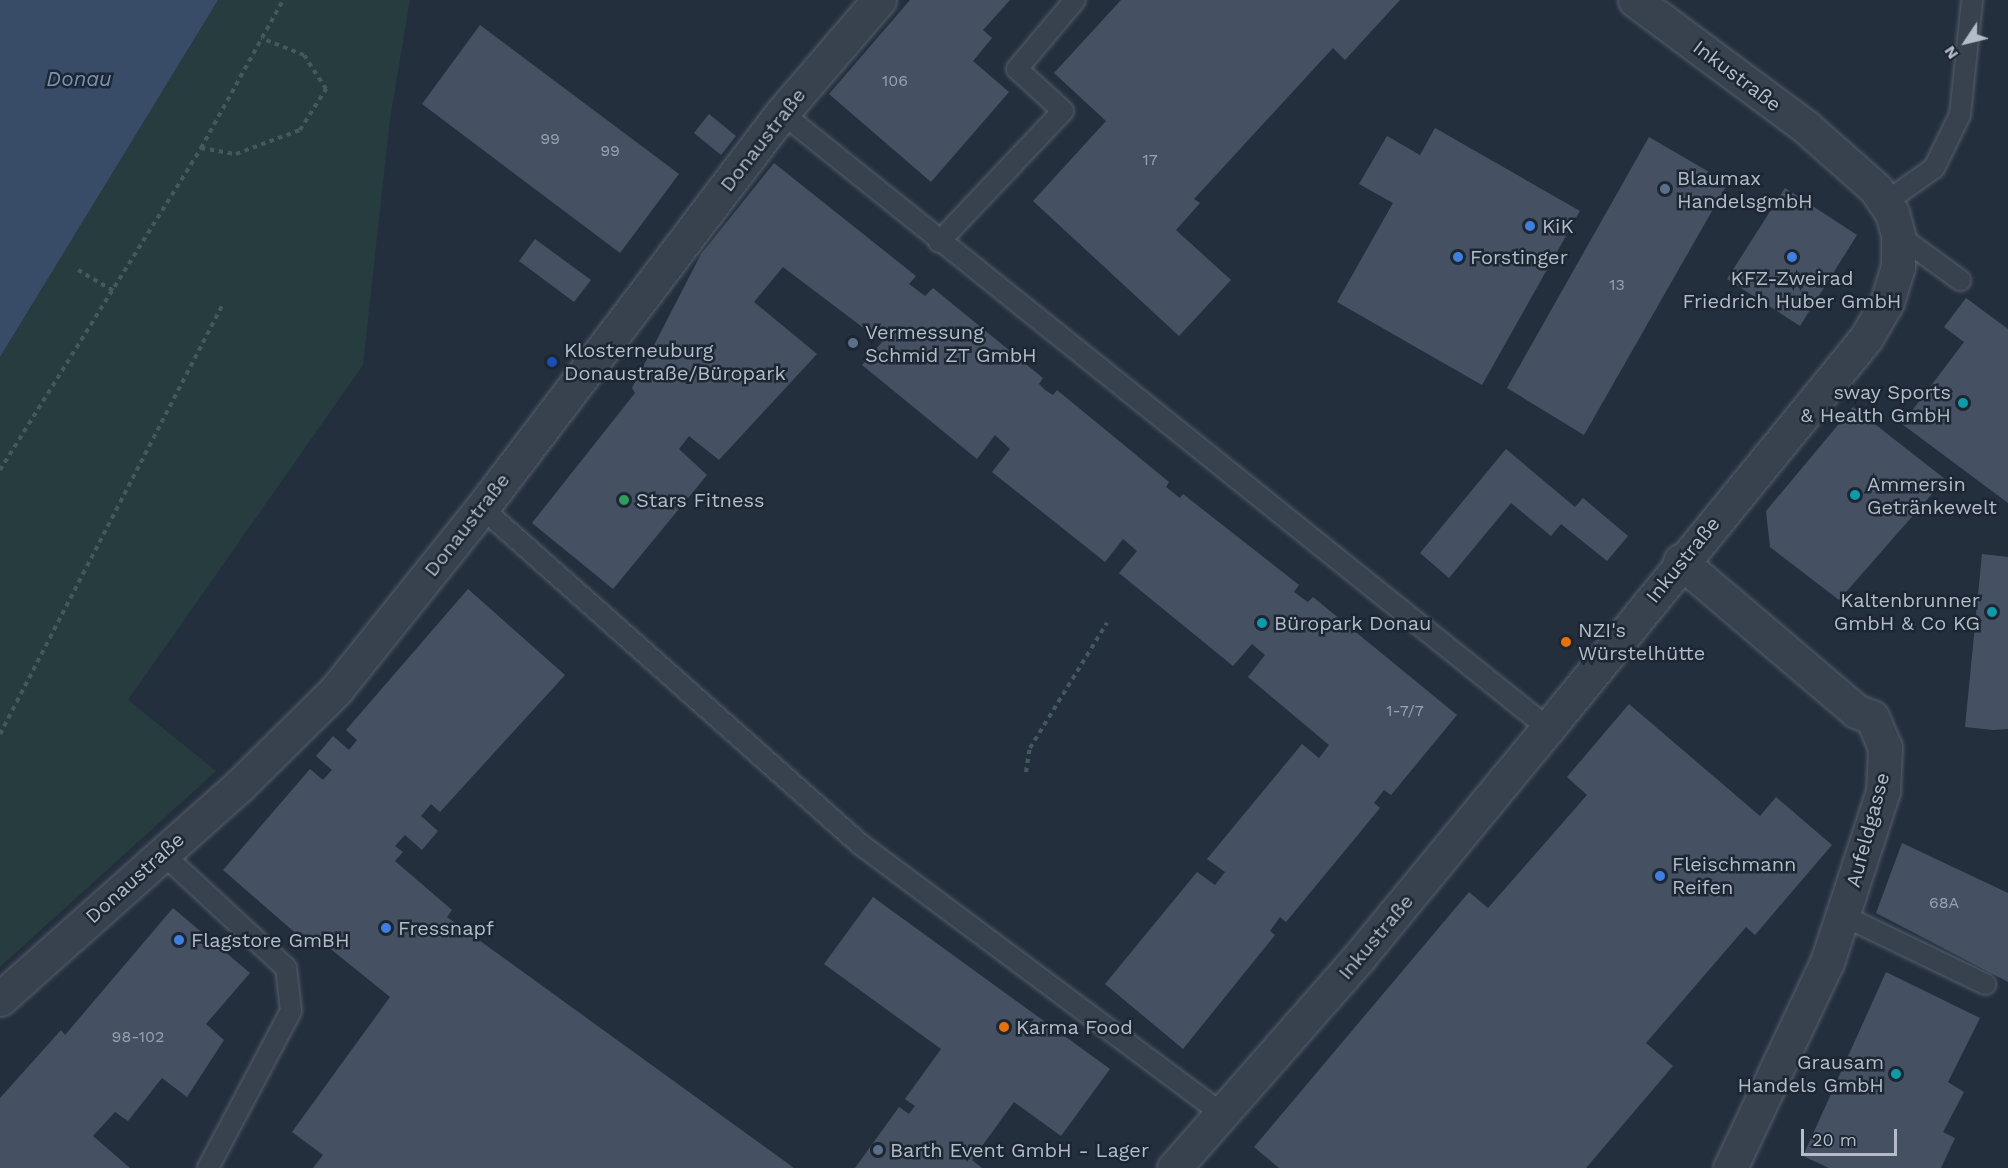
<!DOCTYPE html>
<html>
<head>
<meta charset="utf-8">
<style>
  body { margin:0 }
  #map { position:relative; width:2008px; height:1168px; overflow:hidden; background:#242f3e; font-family:"Work Sans",sans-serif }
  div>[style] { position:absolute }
  .green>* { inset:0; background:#263c3f }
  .water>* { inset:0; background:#394c67 }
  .building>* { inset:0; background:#455162 }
  .path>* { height:4px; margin-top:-2px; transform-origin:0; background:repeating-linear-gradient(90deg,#44595c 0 4.5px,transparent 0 9px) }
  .roads { filter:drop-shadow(0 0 2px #565f6c) drop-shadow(0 0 2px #565f6c) }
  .service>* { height:20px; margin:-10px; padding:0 10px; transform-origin:10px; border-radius:10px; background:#38414e }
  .minor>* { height:33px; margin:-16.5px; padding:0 16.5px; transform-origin:16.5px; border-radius:16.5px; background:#38414e }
  .dots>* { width:16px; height:16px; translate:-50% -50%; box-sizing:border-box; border:3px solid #1d2633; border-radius:50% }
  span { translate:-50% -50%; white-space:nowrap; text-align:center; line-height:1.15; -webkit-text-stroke:5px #1d2633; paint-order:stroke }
  .number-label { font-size:16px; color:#98a1af }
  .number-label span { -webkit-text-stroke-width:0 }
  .street-label { font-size:20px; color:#b4bcc9 }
  .poi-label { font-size:20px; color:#b4bcc9 }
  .left { translate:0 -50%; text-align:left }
  .right { translate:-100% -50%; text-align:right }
  .water-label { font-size:21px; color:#7c92b1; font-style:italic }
  .north { position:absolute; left:1936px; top:12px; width:60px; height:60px; -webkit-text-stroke:4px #1d2633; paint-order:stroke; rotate:235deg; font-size:16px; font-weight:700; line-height:24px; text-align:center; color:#b4bcc9 }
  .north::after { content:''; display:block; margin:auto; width:21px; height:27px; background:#b4bcc9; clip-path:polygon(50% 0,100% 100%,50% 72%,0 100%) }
  .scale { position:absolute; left:1801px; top:1129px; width:96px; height:27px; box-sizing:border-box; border:3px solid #b4bcc9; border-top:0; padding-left:8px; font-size:18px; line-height:21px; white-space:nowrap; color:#b4bcc9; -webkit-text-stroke:4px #1d2633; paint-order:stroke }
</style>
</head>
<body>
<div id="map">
  <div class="green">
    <div style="clip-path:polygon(218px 0,410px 0,390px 119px,363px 365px,128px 700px,216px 771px,0 967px,0 357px)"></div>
  </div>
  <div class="water">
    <div style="clip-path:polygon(0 0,218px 0,0 357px)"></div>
  </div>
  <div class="building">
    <div style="clip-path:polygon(910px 0,1010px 0,983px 30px,992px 38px,973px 61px,1009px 92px,931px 182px,829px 94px)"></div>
    <div style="clip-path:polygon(1121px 0,1400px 0,1345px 60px,1333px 48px,1194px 199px,1200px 203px,1176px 230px,1231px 280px,1179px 336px,1033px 201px,1106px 121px,1054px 73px)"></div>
    <div style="clip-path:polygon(480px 25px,679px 174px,620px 253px,422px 104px)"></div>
    <div style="clip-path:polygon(709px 114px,736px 136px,721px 155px,694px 133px)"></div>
    <div style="clip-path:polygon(1435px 128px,1580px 211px,1482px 385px,1337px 302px,1393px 203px,1359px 184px,1387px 136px,1420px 155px)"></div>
    <div style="clip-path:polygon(1649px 137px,1728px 183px,1584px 435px,1507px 388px)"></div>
    <div style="clip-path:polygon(774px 163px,916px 276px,909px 284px,925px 296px,933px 288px,1043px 378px,1039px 384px,1045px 390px,1053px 395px,1057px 390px,1169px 482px,1166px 487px,1180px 498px,1183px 494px,1299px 585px,1294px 592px,1308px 602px,1313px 597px,1457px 715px,1391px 795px,1384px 790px,1374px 803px,1380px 808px,1286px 922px,1280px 917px,1270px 931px,1275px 935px,1183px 1049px,1105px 984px,1197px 872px,1215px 885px,1225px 872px,1207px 859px,1302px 744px,1319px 758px,1329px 745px,1248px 677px,1265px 655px,1252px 644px,1233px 666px,1119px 573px,1137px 551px,1123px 539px,1105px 562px,992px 472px,1010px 449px,995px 435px,977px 459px,862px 365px,882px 342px,783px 267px,754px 302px,817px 354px,719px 460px,689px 436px,679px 449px,707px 475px,613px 589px,532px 523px,635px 393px,632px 388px,701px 254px)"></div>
    <div style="clip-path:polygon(1785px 188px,1857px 235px,1800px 326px,1727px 279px)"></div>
    <div style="clip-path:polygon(535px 239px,591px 280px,574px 302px,519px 261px)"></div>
    <div style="clip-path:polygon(1966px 298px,2008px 329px,2008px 503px,1902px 424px,1964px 342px,1944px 327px)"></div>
    <div style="clip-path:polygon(1853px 407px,1945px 479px,1839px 600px,1770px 547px,1766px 511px)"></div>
    <div style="clip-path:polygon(1506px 449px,1575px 507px,1583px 498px,1628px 536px,1607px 561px,1561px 524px,1551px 536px,1511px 503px,1449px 578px,1420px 553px)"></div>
    <div style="clip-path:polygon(1982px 554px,2008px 557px,2008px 729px,1993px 730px,1965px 727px)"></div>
    <div style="clip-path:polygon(468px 589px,565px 675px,440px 812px,431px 804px,421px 816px,438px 831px,422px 850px,405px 835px,395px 846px,403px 852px,395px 861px,452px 910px,447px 917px,794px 1168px,313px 1168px,323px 1155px,292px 1132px,390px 997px,322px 942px,315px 950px,223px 870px,310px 769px,323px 780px,332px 770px,316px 756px,333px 736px,349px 750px,357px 740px,346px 730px)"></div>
    <div style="clip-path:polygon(1629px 704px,1760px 816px,1776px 797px,1832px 845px,1755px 935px,1746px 927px,1646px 1043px,1673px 1066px,1586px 1168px,1279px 1168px,1254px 1147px,1469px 892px,1488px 908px,1587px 795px,1567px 777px)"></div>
    <div style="clip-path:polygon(1902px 843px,2008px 893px,2008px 982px,1876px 913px)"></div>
    <div style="clip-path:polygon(873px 897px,1110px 1069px,1061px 1136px,1014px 1102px,972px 1160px,982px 1168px,855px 1168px,899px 1107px,909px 1114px,915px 1106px,905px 1099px,941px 1049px,824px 964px)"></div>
    <div style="clip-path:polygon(173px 908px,250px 973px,206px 1024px,224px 1040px,187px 1097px,162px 1078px,128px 1121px,115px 1112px,93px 1136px,130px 1168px,0 1168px,0 1098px,61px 1030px,65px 1035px)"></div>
    <div style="clip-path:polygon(1886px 972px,1980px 1018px,1948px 1082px,1964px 1092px,1943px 1132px,1955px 1138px,1941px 1168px,1829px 1168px,1803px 1156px)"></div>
  </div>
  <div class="path">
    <div style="left:201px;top:148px;width:36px;rotate:10deg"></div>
    <div style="left:236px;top:154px;width:68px;rotate:-20.6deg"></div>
    <div style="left:300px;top:130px;width:49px;rotate:-57.6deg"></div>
    <div style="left:326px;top:89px;width:40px;rotate:-122.9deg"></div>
    <div style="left:304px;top:55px;width:46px;rotate:-158.4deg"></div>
    <div style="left:78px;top:270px;width:42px;rotate:30.3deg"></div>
    <div style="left:0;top:470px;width:380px;rotate:-58deg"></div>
    <div style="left:201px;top:148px;width:169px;rotate:-61deg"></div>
    <div style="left:0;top:734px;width:483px;rotate:-62.6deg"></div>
    <div style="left:1026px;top:772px;width:24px;rotate:-81deg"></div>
    <div style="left:1030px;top:748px;width:147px;rotate:-58.4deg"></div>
  </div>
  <div class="roads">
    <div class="service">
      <div style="left:782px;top:113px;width:982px;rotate:38.76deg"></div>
      <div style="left:1886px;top:202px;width:59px;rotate:-35.3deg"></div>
      <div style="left:1934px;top:168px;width:59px;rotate:-63.9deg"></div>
      <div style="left:1960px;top:115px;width:116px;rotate:-84deg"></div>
      <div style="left:1898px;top:235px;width:77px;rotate:36deg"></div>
      <div style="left:939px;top:242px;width:180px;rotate:-46.6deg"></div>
      <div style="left:1063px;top:111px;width:62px;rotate:-137.6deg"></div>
      <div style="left:1017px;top:69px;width:90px;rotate:-50deg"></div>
      <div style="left:482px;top:508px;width:506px;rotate:41.63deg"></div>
      <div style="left:860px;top:844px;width:452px;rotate:36.7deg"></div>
      <div style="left:163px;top:854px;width:168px;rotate:42.8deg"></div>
      <div style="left:286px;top:968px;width:43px;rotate:83.4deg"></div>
      <div style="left:291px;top:1011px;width:178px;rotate:117.9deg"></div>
      <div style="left:1844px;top:916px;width:157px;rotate:25.7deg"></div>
    </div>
    <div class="minor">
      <div style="left:1680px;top:561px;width:231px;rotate:40.4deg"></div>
      <div style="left:1856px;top:711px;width:17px;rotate:21deg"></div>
      <div style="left:1872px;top:717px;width:33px;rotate:67deg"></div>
      <div style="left:1885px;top:747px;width:44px;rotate:92.6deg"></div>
      <div style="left:1883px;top:791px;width:180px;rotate:108.1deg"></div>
      <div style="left:1827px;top:962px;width:228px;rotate:115.2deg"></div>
      <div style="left:0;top:999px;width:322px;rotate:-41.7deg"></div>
      <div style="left:240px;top:785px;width:135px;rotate:-44.7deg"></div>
      <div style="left:336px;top:690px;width:233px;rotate:-51.3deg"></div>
      <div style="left:482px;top:508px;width:496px;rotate:-52.8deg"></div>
      <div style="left:782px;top:113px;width:149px;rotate:-49.4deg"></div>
      <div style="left:1174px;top:1168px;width:282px;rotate:-48.7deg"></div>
      <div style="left:1360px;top:956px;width:296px;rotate:-50.5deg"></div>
      <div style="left:1548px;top:728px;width:503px;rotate:-50.81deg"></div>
      <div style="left:1866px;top:338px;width:42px;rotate:-59.7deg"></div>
      <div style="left:1887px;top:302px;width:37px;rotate:-73deg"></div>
      <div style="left:1898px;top:267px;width:32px;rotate:-90deg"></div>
      <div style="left:1898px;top:235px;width:23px;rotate:-105deg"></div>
      <div style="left:1892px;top:213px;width:29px;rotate:-124deg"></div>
      <div style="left:1876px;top:189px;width:94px;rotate:-138.5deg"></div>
      <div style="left:1806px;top:127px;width:213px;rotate:-143.4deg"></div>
    </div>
  </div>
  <div class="dots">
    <div style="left:1665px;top:189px;background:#5c6f8a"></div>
    <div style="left:1530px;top:226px;background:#3f7fe0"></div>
    <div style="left:1458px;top:257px;background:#3f7fe0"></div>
    <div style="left:1792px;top:257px;background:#3f7fe0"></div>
    <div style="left:853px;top:343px;background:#5c6f8a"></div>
    <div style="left:552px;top:362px;background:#1a4fb4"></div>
    <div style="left:1963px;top:403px;background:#0f9aa8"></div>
    <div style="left:1855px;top:495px;background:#0f9aa8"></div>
    <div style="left:624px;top:500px;background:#2e9e5b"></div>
    <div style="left:1992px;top:612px;background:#0f9aa8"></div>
    <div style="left:1262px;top:623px;background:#0f9aa8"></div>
    <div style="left:1566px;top:642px;background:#e8710a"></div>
    <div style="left:1660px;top:876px;background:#3f7fe0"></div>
    <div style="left:386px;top:928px;background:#3f7fe0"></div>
    <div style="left:179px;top:940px;background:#3f7fe0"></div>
    <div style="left:1004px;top:1027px;background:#e8710a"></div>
    <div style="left:1896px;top:1074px;background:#0f9aa8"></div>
    <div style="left:878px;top:1150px;background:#5c6f8a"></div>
  </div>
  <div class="number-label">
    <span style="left:895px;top:81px">106</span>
    <span style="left:550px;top:139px">99</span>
    <span style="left:610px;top:151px">99</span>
    <span style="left:1150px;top:160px">17</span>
    <span style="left:1617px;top:285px">13</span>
    <span style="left:1405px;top:711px">1-7/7</span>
    <span style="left:1944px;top:903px">68A</span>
    <span style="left:138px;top:1037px">98-102</span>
  </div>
  <div class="street-label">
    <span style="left:1737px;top:76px;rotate:37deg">Inkustraße</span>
    <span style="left:763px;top:140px;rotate:-52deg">Donaustraße</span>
    <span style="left:467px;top:525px;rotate:-52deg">Donaustraße</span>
    <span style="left:1683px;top:560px;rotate:-51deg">Inkustraße</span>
    <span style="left:1868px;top:830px;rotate:-75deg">Aufeldgasse</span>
    <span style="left:135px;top:878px;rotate:-42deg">Donaustraße</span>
    <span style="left:1376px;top:937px;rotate:-50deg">Inkustraße</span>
  </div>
  <div class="poi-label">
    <span class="left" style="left:1677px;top:190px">Blaumax<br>HandelsgmbH</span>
    <span class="left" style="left:1542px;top:226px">KiK</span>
    <span class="left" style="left:1470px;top:257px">Forstinger</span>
    <span style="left:1792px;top:290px">KFZ-Zweirad<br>Friedrich Huber GmbH</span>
    <span class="left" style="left:865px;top:344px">Vermessung<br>Schmid ZT GmbH</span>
    <span class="left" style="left:564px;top:362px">Klosterneuburg<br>Donaustraße/Büropark</span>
    <span class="right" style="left:1951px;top:404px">sway Sports<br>&amp; Health GmbH</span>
    <span class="left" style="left:1867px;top:496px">Ammersin<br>Getränkewelt</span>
    <span class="left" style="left:636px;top:500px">Stars Fitness</span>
    <span class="right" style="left:1980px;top:612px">Kaltenbrunner<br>GmbH &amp; Co KG</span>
    <span class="left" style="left:1274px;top:623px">Büropark Donau</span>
    <span class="left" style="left:1578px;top:642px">NZI's<br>Würstelhütte</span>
    <span class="left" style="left:1672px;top:876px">Fleischmann<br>Reifen</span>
    <span class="left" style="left:398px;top:928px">Fressnapf</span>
    <span class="left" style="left:191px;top:940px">Flagstore GmBH</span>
    <span class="left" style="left:1016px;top:1027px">Karma Food</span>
    <span class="right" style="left:1884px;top:1074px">Grausam<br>Handels GmbH</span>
    <span class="left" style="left:890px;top:1150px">Barth Event GmbH - Lager</span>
  </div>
  <div class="water-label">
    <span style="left:79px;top:79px">Donau</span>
  </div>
  <div class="north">N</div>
  <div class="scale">20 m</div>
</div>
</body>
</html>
